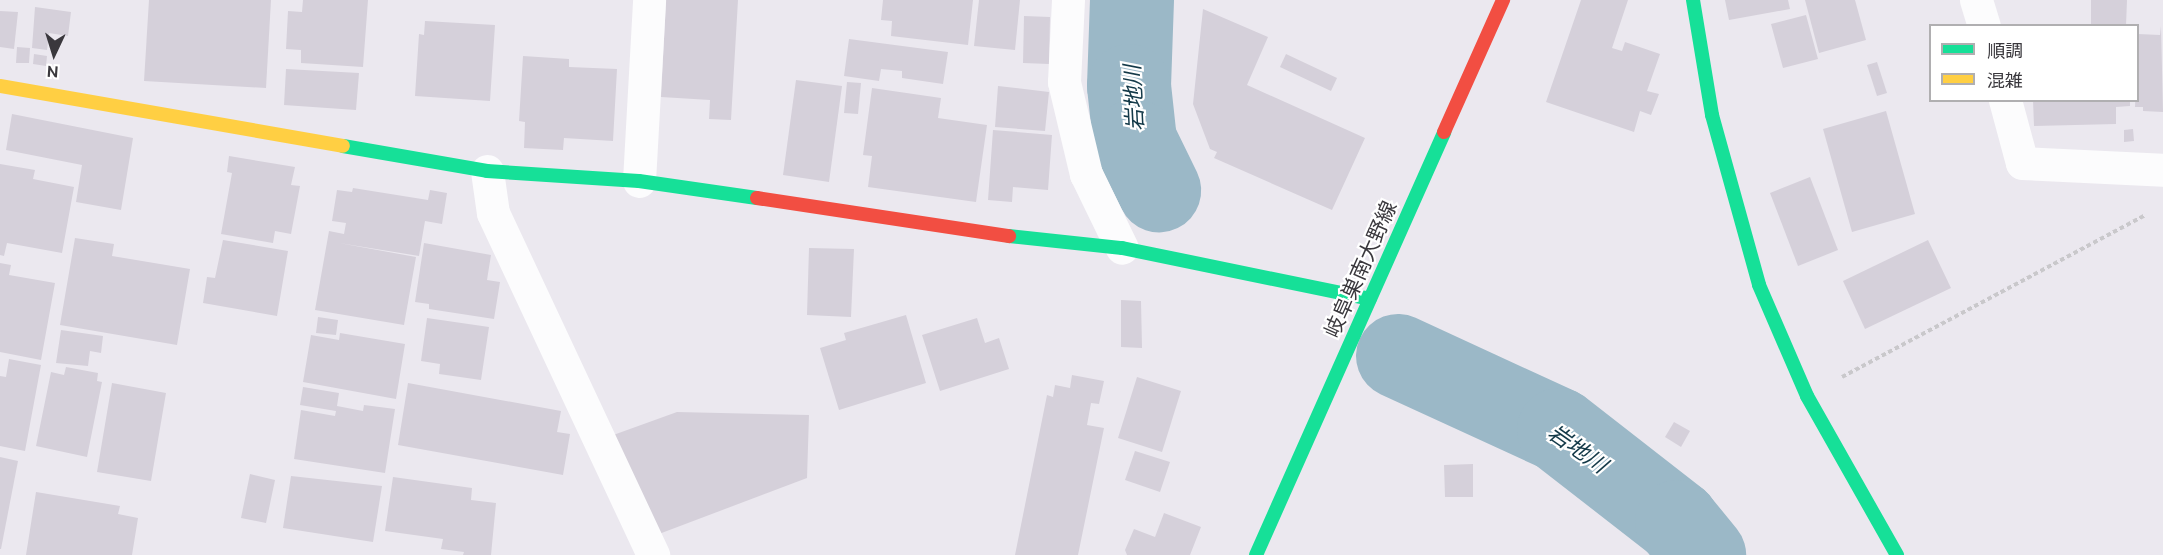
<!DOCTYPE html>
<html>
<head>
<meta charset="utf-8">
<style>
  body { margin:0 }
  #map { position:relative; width:2163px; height:555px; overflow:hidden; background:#ebe8ef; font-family:Ubuntu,"Noto Sans JP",sans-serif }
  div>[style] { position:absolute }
  .river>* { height:84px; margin:-42px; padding:0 42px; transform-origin:42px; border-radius:42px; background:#9bb8c7 }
  .building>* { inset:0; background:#d5d0da }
  .path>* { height:4px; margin-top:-2px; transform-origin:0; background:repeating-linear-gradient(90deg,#c9c8cb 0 4.5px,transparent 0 7.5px) }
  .street>* { height:33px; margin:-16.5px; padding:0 16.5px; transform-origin:16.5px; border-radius:16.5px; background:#fcfcfd }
  .fast>* { height:14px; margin:-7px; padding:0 7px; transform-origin:7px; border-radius:7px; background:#16e098 }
  .slow>* { height:14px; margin:-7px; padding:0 7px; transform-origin:7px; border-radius:7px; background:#ffcf43 }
  .jam>* { height:14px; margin:-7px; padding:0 7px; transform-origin:7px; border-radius:7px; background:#f24e42 }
  span { translate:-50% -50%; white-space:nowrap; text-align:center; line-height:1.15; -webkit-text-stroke:4.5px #fff; paint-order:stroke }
  .street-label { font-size:21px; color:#3a383d }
  .water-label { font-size:22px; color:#133948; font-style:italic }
  .legend { position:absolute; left:1929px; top:24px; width:210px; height:78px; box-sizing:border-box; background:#fff; border:2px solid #b0afb1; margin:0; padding:8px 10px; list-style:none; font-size:18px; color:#3a383d }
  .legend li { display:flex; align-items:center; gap:12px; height:30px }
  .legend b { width:30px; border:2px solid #b0afb1 }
  .north { position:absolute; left:24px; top:24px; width:60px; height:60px; -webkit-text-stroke:4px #fff; paint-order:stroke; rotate:184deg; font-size:16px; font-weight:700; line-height:24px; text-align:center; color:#3a383d }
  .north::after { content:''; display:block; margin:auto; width:21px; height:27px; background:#3a383d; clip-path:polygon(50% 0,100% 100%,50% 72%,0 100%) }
</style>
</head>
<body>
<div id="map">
  <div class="river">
    <div style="left:1132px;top:0;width:86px;rotate:92deg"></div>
    <div style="left:1129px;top:86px;width:55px;rotate:83.8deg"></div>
    <div style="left:1135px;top:141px;width:55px;rotate:63.9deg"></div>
    <div style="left:1398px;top:356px;width:177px;rotate:24.7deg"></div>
    <div style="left:1559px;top:430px;width:150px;rotate:37.9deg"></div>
    <div style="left:1677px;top:522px;width:43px;rotate:50.7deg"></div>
  </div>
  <div class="building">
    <div style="clip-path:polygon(149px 0,271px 0,266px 88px,144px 81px)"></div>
    <div style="clip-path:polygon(303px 0,368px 0,363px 67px,301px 63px,301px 50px,286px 49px,288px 11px,302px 12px)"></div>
    <div style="clip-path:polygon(666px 0,738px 0,731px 120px,709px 119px,710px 100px,661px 97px)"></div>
    <div style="clip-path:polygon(883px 0,973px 0,968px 45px,891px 36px,892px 21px,881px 20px)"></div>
    <div style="clip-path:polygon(979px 0,1020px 0,1015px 50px,974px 46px)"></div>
    <div style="clip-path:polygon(1581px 0,1628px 0,1612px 48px,1622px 51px,1625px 42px,1660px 54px,1647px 91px,1659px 94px,1651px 115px,1640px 111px,1634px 132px,1546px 102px)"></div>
    <div style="clip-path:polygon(1725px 0,1788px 0,1790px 9px,1729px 20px)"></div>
    <div style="clip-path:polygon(1805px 0,1855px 0,1866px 40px,1819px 53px)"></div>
    <div style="clip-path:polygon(2091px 0,2127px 0,2126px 26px,2091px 26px)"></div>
    <div style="clip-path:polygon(35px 7px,71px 12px,68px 36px,49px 33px,47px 50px,32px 48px)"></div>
    <div style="clip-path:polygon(1203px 9px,1268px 37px,1247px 85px,1365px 138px,1332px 210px,1214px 158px,1217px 152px,1210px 149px,1193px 104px)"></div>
    <div style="clip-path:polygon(0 11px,18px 12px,14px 49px,0 47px)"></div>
    <div style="clip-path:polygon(1806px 15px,1818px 59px,1783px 68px,1771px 24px)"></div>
    <div style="clip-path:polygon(1024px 16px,1050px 17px,1049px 64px,1023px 63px)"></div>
    <div style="clip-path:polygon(425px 21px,495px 25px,490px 101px,415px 96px,419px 34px,424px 35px)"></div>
    <div style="clip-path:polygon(2161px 26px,2163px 112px,2143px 111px,2143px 107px,2135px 107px,2138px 34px,2160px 35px)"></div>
    <div style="clip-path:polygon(849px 39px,948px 52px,943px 84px,902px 78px,902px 71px,881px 69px,879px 81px,844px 76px)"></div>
    <div style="clip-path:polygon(17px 47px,30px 48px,29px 63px,16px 63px)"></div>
    <div style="clip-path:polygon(34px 54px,47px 56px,46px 66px,33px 64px)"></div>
    <div style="clip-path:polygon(1286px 54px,1337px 78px,1331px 91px,1280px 67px)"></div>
    <div style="clip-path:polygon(523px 56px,569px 59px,569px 67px,617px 69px,613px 141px,564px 138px,563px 150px,524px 148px,525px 122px,519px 121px)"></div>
    <div style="clip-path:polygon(1877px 62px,1887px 93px,1877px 96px,1867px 65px)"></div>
    <div style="clip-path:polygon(286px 69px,359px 73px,356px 110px,284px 105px)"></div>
    <div style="clip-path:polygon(796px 80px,842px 86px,829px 182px,783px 175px)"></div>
    <div style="clip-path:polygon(847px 82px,861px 83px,858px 114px,844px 113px)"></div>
    <div style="clip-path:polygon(998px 86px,1049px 92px,1045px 131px,995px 127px)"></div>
    <div style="clip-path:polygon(872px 88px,941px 98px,938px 118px,987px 125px,976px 202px,868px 187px,872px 156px,863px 155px)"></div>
    <div style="clip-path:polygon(2033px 100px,2130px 100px,2130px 106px,2116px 107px,2116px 124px,2034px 126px)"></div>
    <div style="clip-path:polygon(1886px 111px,1915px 214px,1852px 232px,1823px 129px)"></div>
    <div style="clip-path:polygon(12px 114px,133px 138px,121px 210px,76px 202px,82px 165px,6px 150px)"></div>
    <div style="clip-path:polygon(2133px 129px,2134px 141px,2124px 142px,2124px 130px)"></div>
    <div style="clip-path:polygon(993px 130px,1052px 135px,1048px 190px,1013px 187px,1012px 202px,988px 200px)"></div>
    <div style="clip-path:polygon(229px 156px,295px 167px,291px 185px,300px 186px,291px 234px,275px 231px,273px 243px,221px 234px,232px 173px,227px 172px)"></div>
    <div style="clip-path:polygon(0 164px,35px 170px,33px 179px,74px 187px,62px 253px,7px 243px,4px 256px,0 255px)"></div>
    <div style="clip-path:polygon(1810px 177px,1838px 250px,1798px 266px,1770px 193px)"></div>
    <div style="clip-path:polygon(353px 188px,428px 200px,430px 190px,447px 193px,442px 224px,425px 221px,419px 256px,339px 243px,416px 257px,404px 325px,315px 310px,329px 231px,344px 234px,346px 223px,332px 221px,337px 190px,352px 192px)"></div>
    <div style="clip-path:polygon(75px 238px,114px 244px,112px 256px,190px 269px,177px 345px,60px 325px)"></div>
    <div style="clip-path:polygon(223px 240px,288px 251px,277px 316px,203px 303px,207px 277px,215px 278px)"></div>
    <div style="clip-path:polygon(1928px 240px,1951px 288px,1865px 329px,1843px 281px)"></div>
    <div style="clip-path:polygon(424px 243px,491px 255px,487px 280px,500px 282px,494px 319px,429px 309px,429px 304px,415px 302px)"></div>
    <div style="clip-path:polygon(809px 248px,854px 249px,851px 317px,807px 315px)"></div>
    <div style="clip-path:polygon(0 263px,11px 265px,9px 275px,55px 283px,41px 360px,0 352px)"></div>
    <div style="clip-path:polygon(1121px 300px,1141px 301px,1142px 348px,1121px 347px)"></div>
    <div style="clip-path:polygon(906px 315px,926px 383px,839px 410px,820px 348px,846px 340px,844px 333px)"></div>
    <div style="clip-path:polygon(318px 317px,338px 320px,336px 335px,316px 333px)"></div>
    <div style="clip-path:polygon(427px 318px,489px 327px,481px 380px,439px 374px,440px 364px,421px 361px)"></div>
    <div style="clip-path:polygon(977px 318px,985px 343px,999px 338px,1009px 369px,940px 391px,922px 335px)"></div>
    <div style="clip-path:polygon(61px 330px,103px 336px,101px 353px,90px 351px,88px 366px,56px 363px)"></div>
    <div style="clip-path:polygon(340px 333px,405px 344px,396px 399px,303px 382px,311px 335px,339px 340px)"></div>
    <div style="clip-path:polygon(9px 359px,41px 365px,25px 451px,0 446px,0 376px,6px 377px)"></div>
    <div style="clip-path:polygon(66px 367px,98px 373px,97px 381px,102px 382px,87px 457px,36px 446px,51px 372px,64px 375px)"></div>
    <div style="clip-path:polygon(1072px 375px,1104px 381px,1099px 404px,1091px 403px,1087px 425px,1104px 428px,1078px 555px,1015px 555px,1047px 395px,1053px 397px,1055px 385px,1070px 388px)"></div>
    <div style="clip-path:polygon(1137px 377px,1181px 391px,1162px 452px,1118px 438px)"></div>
    <div style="clip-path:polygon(112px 383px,166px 393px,151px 481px,97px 472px)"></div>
    <div style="clip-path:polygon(408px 383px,561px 411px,557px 432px,570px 434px,563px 475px,398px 445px)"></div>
    <div style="clip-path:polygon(303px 387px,339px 393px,337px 406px,363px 411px,364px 405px,395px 409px,385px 473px,294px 459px,301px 410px,335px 416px,336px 411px,300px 405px)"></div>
    <div style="clip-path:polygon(677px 412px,809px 415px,807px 478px,651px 537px,605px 438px)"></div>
    <div style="clip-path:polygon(1674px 422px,1690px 431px,1681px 447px,1665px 437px)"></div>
    <div style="clip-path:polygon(1135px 451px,1170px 462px,1160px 492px,1125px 480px)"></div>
    <div style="clip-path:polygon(0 457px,18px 461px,1px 549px,0 549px)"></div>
    <div style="clip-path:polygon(1473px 464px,1473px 497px,1445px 497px,1444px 465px)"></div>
    <div style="clip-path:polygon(250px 474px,275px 480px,266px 523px,241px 518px)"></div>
    <div style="clip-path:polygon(291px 476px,382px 486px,373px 542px,283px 528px)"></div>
    <div style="clip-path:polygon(393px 477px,472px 488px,471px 500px,496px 503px,491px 555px,463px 555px,464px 552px,441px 549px,443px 539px,385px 531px)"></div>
    <div style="clip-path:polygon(36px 492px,120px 506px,118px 514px,138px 518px,132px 555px,26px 555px)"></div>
    <div style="clip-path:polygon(1164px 513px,1201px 527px,1190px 555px,1127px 555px,1125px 550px,1134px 529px,1155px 537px)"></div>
  </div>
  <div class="path">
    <div style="left:1842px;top:377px;width:344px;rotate:-28.1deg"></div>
  </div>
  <div class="street">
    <div style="left:1068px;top:0;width:82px;rotate:92.8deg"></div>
    <div style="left:1064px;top:82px;width:95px;rotate:76.6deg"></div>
    <div style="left:1086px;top:174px;width:82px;rotate:64.1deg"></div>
    <div style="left:1976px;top:0;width:27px;rotate:73deg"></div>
    <div style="left:2005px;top:100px;width:65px;rotate:74.9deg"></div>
    <div style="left:2022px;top:163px;width:141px;rotate:2.8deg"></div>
    <div style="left:487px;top:171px;width:42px;rotate:81.9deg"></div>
    <div style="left:493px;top:213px;width:378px;rotate:64.9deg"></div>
    <div style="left:639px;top:181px;width:181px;rotate:-86.8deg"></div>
  </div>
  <div class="fast">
    <div style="left:1693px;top:0;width:117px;rotate:80.6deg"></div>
    <div style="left:1712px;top:115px;width:176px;rotate:74.5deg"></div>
    <div style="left:1759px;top:285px;width:121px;rotate:66.6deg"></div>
    <div style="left:1807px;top:396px;width:183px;rotate:60.5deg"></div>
    <div style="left:343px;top:146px;width:146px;rotate:9.8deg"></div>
    <div style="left:487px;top:171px;width:152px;rotate:3.8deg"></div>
    <div style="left:639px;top:181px;width:119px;rotate:8.2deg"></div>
    <div style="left:1009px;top:236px;width:114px;rotate:6.1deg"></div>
    <div style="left:1122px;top:248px;width:253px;rotate:11.6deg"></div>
    <div style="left:1256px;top:555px;width:463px;rotate:-66deg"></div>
  </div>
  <div class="slow">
    <div style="left:0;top:86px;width:348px;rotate:9.9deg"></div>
  </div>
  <div class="jam">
    <div style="left:1444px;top:132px;width:145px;rotate:-65.9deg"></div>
    <div style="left:757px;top:198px;width:255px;rotate:8.6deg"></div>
  </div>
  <div class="street-label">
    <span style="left:1360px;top:269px;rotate:-66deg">岐阜巣南大野線</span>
  </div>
  <div class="water-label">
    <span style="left:1133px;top:98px;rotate:-93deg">岩地川</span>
    <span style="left:1578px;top:448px;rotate:35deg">岩地川</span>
  </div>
  <ul class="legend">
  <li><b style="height:8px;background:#16e098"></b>順調</li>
  <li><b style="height:8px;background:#ffcf43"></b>混雑</li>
  </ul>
  <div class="north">N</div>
</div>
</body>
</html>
